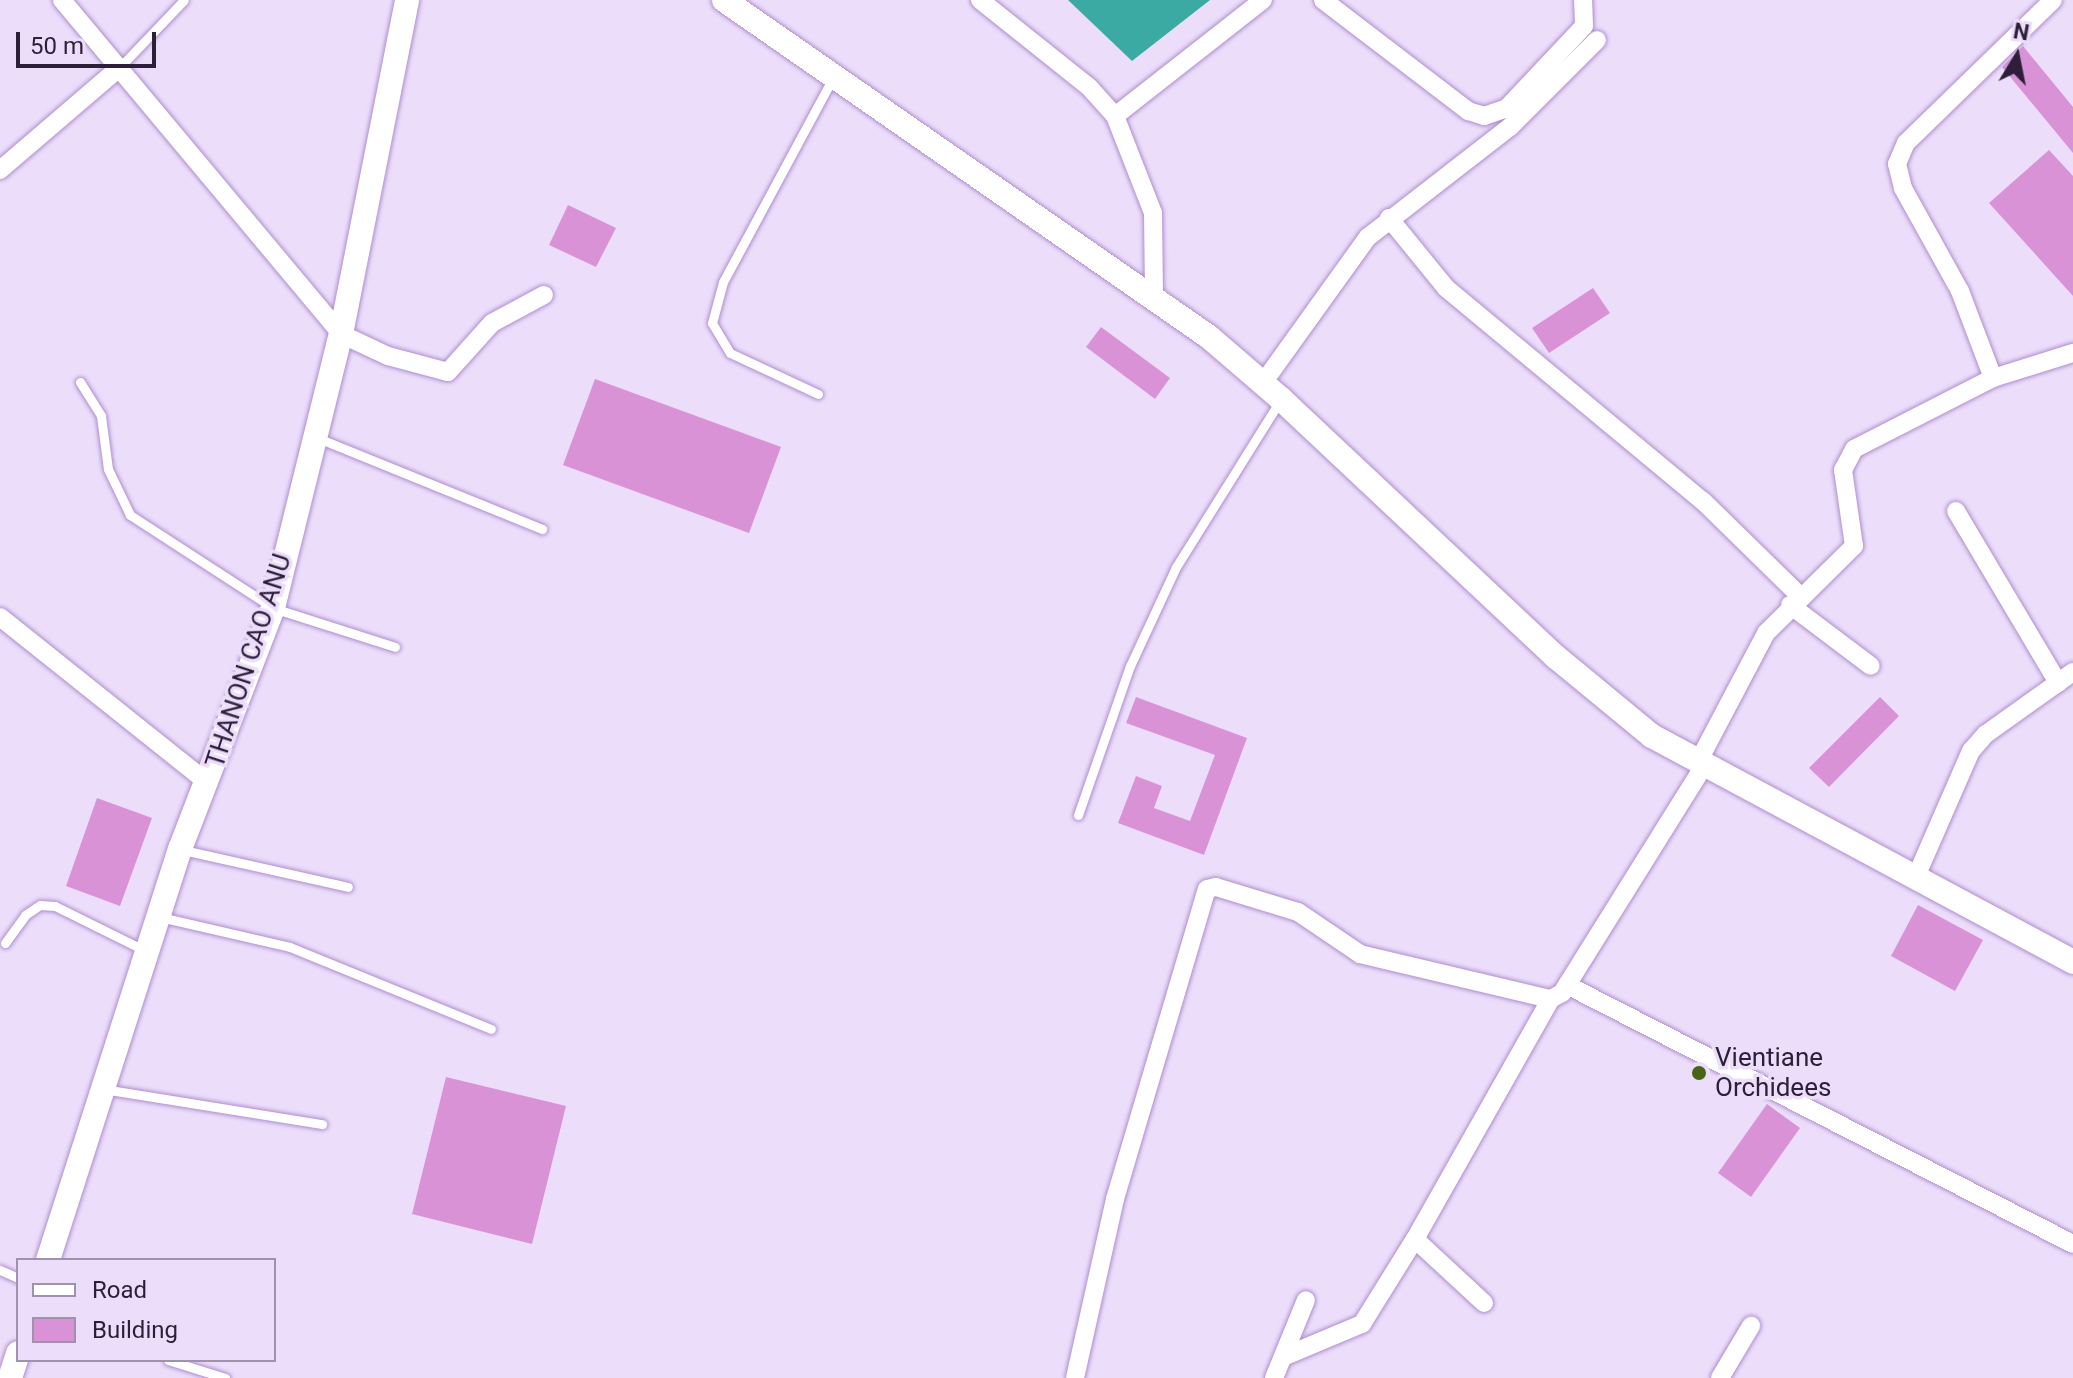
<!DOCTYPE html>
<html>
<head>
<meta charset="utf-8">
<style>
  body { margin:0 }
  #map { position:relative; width:2073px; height:1378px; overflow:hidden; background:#ecdefb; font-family:Roboto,sans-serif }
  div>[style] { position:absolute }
  .water>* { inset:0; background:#3baaa2 }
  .building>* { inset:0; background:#da92d7 }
  .roads { filter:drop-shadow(0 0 2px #af8dce) drop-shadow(0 0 2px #af8dce) }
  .lane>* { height:9px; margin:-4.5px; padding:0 4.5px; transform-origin:4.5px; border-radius:4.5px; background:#fff }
  .street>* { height:18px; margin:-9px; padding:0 9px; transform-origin:9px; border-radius:9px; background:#fff }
  .secondary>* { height:24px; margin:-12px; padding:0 12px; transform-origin:12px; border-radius:12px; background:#fff }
  .dots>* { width:22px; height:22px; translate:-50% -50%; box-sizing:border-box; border:4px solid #ecdefb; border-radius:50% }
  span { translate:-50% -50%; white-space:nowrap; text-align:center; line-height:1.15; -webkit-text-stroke:7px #ecdefb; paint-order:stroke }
  .street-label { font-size:26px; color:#2d1f39 }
  .poi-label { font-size:26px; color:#2d1f39 }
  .left { translate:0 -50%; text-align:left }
  .legend { position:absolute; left:16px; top:1258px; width:260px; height:104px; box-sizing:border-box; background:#ecdefb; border:2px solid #a092ad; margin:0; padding:10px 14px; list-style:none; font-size:24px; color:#2d1f39 }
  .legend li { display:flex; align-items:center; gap:16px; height:40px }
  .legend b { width:40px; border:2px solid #a092ad }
  .north { position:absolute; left:1977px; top:16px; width:80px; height:80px; -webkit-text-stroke:6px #ecdefb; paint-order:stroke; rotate:10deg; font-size:22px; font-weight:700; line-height:32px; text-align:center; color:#2d1f39 }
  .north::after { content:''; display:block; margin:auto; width:28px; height:36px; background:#2d1f39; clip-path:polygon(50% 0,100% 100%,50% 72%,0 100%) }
  .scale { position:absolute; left:16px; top:32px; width:140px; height:36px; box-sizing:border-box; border:4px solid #2d1f39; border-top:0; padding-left:10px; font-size:24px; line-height:28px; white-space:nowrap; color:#2d1f39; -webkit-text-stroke:6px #ecdefb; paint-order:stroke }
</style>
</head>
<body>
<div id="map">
  <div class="water">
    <div style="clip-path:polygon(1068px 0,1210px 0,1132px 61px)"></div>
  </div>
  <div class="building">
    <div style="clip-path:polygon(2023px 46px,2073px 107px,2073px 153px,2002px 67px)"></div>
    <div style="clip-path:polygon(2049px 150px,2073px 176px,2073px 296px,1989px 203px)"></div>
    <div style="clip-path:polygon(568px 205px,616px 228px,596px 267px,549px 245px)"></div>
    <div style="clip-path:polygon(1593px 288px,1610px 313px,1549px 353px,1532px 328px)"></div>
    <div style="clip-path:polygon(1101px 327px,1170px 378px,1155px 399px,1086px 347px)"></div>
    <div style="clip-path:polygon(595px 379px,781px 447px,749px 533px,563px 465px)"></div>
    <div style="clip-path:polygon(1136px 697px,1247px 738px,1204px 855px,1118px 823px,1136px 776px,1162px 786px,1154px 808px,1190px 821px,1215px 755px,1126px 723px)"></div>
    <div style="clip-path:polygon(1880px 697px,1899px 716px,1829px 787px,1809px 768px)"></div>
    <div style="clip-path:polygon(97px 798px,152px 818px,120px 906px,66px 886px)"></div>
    <div style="clip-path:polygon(1918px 905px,1983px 940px,1955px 991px,1891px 956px)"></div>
    <div style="clip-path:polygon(446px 1077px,566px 1106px,532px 1244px,412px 1214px)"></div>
    <div style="clip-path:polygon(1767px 1104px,1800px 1128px,1751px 1197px,1718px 1173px)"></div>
  </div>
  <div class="roads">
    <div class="lane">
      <div style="left:118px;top:69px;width:95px;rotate:-46.3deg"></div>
      <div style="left:80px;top:382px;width:40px;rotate:58deg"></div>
      <div style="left:101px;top:416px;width:53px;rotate:82.5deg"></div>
      <div style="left:108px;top:469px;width:51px;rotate:64.4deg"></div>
      <div style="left:130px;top:515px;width:171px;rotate:33deg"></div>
      <div style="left:273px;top:608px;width:128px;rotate:17.7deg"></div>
      <div style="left:818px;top:394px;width:97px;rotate:-155deg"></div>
      <div style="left:730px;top:353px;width:35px;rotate:-121deg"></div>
      <div style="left:712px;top:323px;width:42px;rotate:-75deg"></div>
      <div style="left:723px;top:282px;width:232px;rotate:-61.7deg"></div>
      <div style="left:318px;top:438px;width:242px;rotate:22.1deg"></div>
      <div style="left:1078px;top:815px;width:158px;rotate:-70.8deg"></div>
      <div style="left:1130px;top:666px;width:109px;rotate:-65.1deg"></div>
      <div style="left:1176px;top:567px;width:198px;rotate:-58deg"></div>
      <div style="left:183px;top:850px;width:169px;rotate:12.6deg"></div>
      <div style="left:160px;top:917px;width:133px;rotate:13deg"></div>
      <div style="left:290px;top:947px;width:217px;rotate:22.2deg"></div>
      <div style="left:5px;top:943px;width:34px;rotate:-54deg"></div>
      <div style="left:25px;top:915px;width:18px;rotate:-34deg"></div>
      <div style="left:40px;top:905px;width:15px;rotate:4deg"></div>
      <div style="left:55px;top:906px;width:102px;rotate:26.3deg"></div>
      <div style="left:103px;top:1089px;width:222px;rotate:9.1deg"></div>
      <div style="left:0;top:1270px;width:20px;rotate:24deg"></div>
      <div style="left:168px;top:1360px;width:60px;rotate:17.5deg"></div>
    </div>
    <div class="street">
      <div style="left:62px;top:0;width:435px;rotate:50.1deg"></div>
      <div style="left:341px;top:334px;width:52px;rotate:25.1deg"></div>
      <div style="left:388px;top:356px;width:62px;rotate:14.9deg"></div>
      <div style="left:448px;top:372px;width:66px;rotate:-48.1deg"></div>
      <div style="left:492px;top:323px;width:59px;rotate:-28.3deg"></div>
      <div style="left:980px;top:0;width:139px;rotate:38.6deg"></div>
      <div style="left:1089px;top:87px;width:39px;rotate:48deg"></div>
      <div style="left:1115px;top:116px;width:104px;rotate:68.6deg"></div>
      <div style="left:1153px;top:213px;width:84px;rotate:89.3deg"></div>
      <div style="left:1323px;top:0;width:183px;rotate:37.4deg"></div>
      <div style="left:1468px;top:111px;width:17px;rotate:17deg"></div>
      <div style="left:1484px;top:116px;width:24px;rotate:-19deg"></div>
      <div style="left:1507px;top:108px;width:112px;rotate:-46.8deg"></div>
      <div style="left:1584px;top:26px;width:26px;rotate:-92deg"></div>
      <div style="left:1115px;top:116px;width:188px;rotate:-38.1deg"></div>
      <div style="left:0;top:170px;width:155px;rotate:-40.6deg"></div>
      <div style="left:1389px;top:218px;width:90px;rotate:50.8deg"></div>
      <div style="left:1446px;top:288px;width:334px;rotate:39.7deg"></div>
      <div style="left:1703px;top:501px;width:136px;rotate:44.4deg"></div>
      <div style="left:1993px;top:378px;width:93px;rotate:-110.8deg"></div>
      <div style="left:1960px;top:291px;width:118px;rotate:-119deg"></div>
      <div style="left:1903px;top:188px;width:25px;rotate:-104deg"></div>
      <div style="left:1897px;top:164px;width:23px;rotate:-67deg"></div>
      <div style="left:1906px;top:143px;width:205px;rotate:-44.2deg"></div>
      <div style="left:1263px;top:383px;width:180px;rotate:-54.3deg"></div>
      <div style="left:1368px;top:237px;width:180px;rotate:-37.8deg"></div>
      <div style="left:1510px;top:127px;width:123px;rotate:-45deg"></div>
      <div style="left:1956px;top:511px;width:200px;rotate:59.3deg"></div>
      <div style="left:1790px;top:605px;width:101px;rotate:37deg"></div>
      <div style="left:0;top:617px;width:266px;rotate:38.6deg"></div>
      <div style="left:1697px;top:764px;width:148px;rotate:-62.2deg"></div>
      <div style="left:1766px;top:633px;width:124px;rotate:-44.7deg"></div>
      <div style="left:1854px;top:546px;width:77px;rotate:-98.2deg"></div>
      <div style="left:1843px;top:470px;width:24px;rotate:-62deg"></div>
      <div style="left:1854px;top:449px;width:156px;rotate:-27.1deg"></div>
      <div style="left:1993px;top:378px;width:84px;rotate:-17.4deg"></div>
      <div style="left:1915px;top:879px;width:140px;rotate:-66.4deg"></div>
      <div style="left:1971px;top:751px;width:23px;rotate:-49deg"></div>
      <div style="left:1986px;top:734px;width:107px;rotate:-35.5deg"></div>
      <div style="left:1567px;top:985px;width:568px;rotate:27.11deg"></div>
      <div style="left:1484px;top:1303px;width:94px;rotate:-137.2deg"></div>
      <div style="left:1415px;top:1239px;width:276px;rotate:-60.5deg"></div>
      <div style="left:1551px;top:999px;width:13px;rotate:-29deg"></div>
      <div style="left:1562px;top:993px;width:266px;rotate:-58deg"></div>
      <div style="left:1283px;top:1357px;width:86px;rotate:-22.7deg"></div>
      <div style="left:1362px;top:1324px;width:100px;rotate:-58.1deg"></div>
      <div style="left:1075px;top:1378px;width:183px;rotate:-77.4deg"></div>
      <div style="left:1115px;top:1199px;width:323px;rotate:-73.5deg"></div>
      <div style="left:1207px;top:889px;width:9px;rotate:-13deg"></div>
      <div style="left:1216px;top:887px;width:86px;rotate:17deg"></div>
      <div style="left:1298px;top:912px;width:75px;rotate:34.1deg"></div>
      <div style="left:1360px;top:954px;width:196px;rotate:13.3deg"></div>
      <div style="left:1274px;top:1378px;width:84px;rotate:-67.7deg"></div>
      <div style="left:1720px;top:1378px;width:61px;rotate:-59.2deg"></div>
    </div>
    <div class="secondary">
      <div style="left:724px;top:0;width:591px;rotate:34.79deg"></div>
      <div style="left:1209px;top:337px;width:95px;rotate:40.7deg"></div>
      <div style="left:1281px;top:399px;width:377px;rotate:43.2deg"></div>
      <div style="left:1556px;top:657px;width:124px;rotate:39.5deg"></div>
      <div style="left:1652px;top:736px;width:478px;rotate:28.2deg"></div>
      <div style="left:48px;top:1260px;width:432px;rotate:-72.2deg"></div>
      <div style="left:180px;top:849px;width:258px;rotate:-68.9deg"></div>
      <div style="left:273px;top:608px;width:282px;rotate:-76.1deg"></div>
      <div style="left:341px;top:334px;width:340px;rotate:-78.8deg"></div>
      <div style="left:10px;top:1378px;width:26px;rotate:-72deg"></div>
    </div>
  </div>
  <div class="dots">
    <div style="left:1699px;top:1073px;background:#486417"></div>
  </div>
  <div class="street-label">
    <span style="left:249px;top:661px;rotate:-72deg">THANON CAO ANU</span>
  </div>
  <div class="poi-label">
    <span class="left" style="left:1715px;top:1073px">Vientiane<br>Orchidees</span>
  </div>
  <ul class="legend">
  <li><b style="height:10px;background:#fff"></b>Road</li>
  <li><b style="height:22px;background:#da92d7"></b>Building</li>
  </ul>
  <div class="north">N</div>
  <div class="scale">50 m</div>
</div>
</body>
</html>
